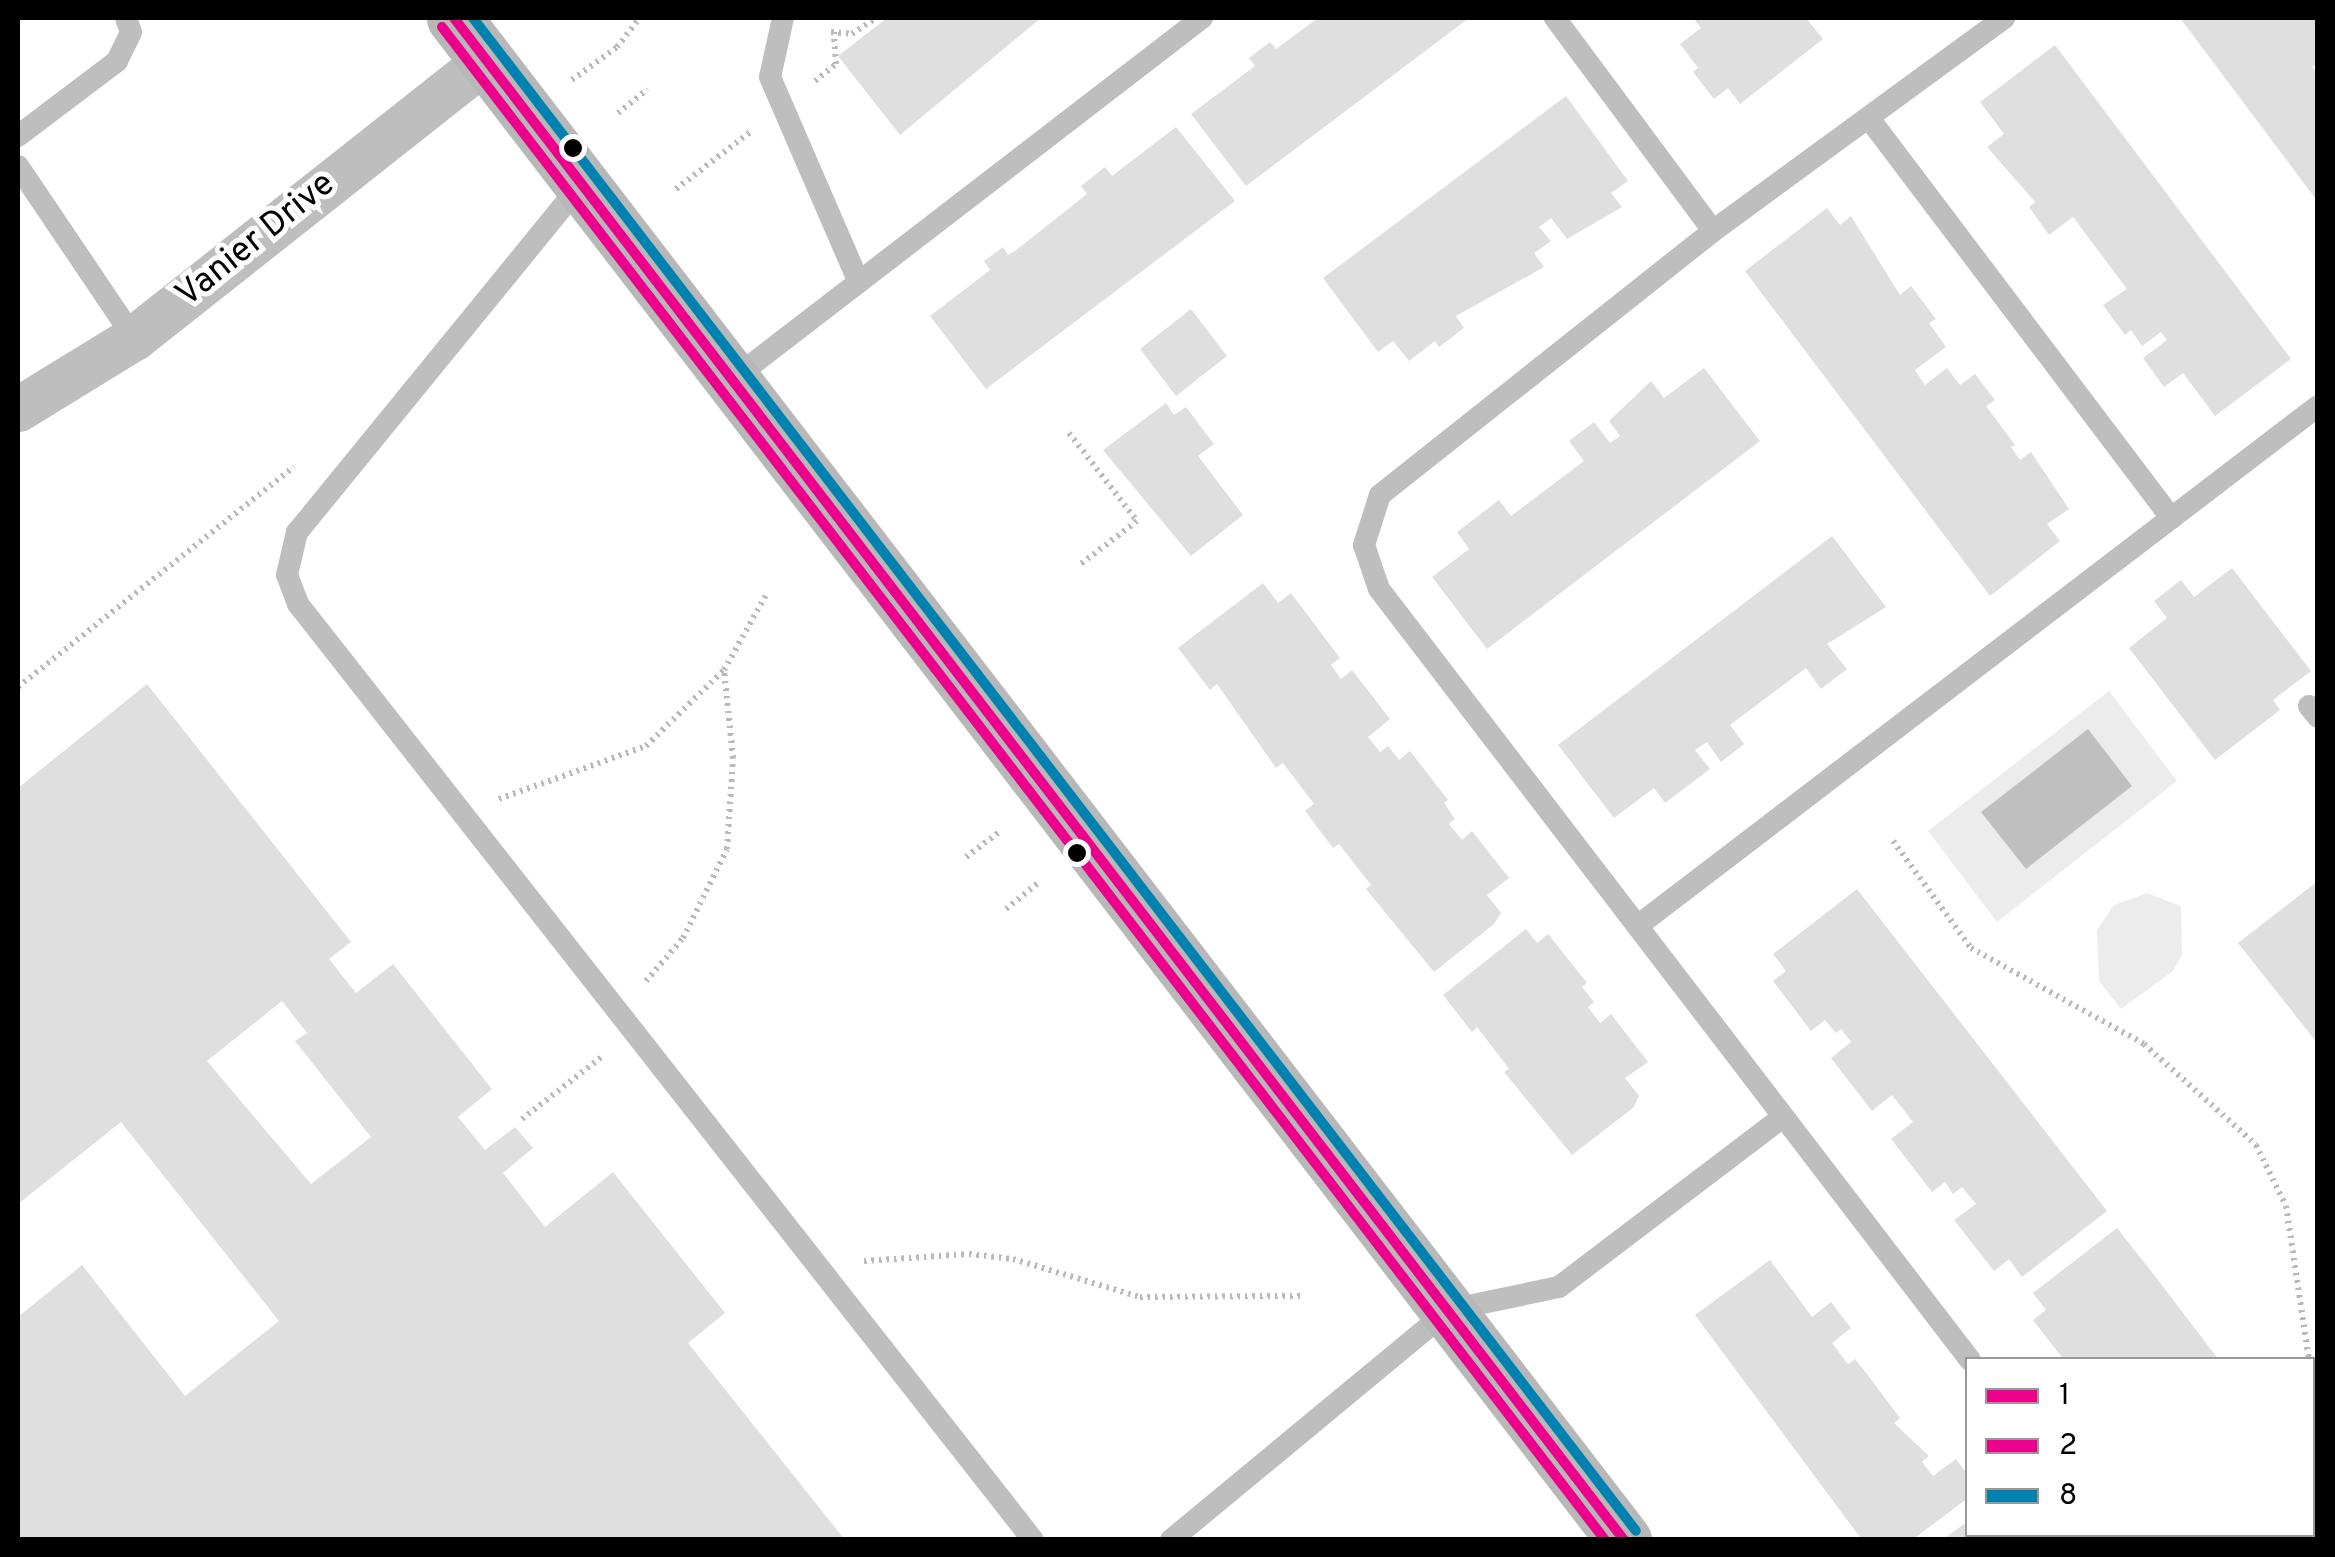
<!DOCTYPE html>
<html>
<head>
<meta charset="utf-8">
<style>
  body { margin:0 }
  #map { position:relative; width:2335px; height:1557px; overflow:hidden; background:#fff; font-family:Overpass,sans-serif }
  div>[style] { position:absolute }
  .green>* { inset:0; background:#ececec }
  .water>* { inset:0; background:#bfbfbf }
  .building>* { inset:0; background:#dfdfdf }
  .path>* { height:6px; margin-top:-3px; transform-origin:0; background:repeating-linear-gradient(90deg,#b9b9b9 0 2.5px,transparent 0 7.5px) }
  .lane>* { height:22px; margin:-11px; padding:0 11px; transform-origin:11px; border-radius:11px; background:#bebebe }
  .street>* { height:45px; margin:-22.5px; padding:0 22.5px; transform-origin:22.5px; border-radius:22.5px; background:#bebebe }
  .secondary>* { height:55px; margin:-27.5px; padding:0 27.5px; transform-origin:27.5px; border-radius:27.5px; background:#b8b8b8 }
  .bus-1>* { height:10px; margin:-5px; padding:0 5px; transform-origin:5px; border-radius:5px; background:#ec008c }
  .bus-2>* { height:10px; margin:-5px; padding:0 5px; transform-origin:5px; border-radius:5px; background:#ec008c }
  .bus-3>* { height:10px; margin:-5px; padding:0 5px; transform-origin:5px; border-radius:5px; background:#0082b1 }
  .dots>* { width:28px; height:28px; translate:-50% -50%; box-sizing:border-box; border:5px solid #fff; border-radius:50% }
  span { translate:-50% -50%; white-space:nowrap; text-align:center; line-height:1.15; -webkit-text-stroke:10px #fff; paint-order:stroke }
  .street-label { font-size:35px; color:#000 }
  .frame { position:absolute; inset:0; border:20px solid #000; pointer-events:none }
  .legend { position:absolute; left:1965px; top:1357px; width:350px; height:180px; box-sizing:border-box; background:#fff; border:2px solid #999; margin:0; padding:12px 18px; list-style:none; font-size:30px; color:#000 }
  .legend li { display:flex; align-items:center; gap:20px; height:50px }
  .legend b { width:50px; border:2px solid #999 }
</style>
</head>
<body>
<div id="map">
  <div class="green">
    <div style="clip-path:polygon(2109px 691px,2177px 781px,1997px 922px,1928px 831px)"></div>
    <div style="clip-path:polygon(2147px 893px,2181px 906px,2182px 955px,2173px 971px,2121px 1009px,2099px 981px,2097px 930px,2114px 905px)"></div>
  </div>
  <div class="water">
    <div style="clip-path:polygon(2088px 729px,2132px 786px,2026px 869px,1981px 812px)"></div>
  </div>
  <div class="building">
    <div style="clip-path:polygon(887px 18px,1041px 18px,900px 135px,838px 56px)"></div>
    <div style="clip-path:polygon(1318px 18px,1469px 18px,1246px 186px,1191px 114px,1255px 66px,1249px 58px,1270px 42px,1276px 49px)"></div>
    <div style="clip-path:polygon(1693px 18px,1806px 18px,1823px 39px,1740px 104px,1728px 88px,1714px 99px,1693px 72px,1698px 68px,1680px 44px,1701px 28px)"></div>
    <div style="clip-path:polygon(2180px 18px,2318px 18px,2318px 63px,2312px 67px,2318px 74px,2318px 202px)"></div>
    <div style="clip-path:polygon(2055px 45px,2291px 359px,2215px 416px,2183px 373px,2164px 387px,2143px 358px,2167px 340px,2161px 332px,2142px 346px,2131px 330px,2125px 335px,2103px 305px,2127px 289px,2073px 217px,2049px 235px,2029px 207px,2035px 202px,1987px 147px,2004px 134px,1980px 102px)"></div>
    <div style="clip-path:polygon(1566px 96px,1628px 181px,1611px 193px,1622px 207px,1567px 239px,1551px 218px,1539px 227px,1551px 241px,1534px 253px,1544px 267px,1456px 316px,1464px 328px,1439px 347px,1435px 341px,1409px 361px,1393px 341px,1378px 352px,1323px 278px)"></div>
    <div style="clip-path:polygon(1176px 127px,1235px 201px,986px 389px,930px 316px,990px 270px,984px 261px,1003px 247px,1008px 255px,1015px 251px,1087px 194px,1081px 186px,1105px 167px,1112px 176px)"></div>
    <div style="clip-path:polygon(1827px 208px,1840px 225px,1851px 216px,1900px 295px,1911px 286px,1936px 319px,1929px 323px,1946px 347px,1915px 370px,1925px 385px,1947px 368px,1960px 385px,1975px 374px,1995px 400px,1986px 406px,2015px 445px,2011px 447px,2020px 460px,2031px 452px,2069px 509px,2047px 524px,2060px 541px,1990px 596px,1745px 271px)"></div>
    <div style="clip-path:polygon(1191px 309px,1227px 356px,1176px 396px,1140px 349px)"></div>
    <div style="clip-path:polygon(1704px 368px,1760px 441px,1487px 649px,1432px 577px,1469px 549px,1457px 532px,1499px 500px,1511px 516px,1584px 461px,1569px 441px,1594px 422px,1610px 443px,1620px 436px,1609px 421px,1651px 381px,1664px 398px)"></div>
    <div style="clip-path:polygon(1166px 403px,1174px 415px,1186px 407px,1214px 444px,1198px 456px,1243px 515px,1191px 556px,1103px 450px)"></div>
    <div style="clip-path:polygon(1832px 536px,1886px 607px,1827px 644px,1847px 669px,1821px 689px,1806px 668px,1730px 725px,1744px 744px,1721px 762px,1707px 742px,1695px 750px,1710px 769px,1665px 803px,1654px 788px,1614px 818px,1558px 745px)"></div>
    <div style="clip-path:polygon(2232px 568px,2311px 671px,2273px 700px,2280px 710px,2215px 760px,2129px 648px,2167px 618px,2154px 601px,2181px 580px,2194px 597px)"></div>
    <div style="clip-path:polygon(1263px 583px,1278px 603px,1291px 593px,1340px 658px,1331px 665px,1341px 679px,1352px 670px,1390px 719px,1368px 737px,1380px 752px,1388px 746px,1399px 760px,1410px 751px,1448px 800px,1444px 803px,1455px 819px,1449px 824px,1462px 840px,1472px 831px,1509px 878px,1487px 895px,1501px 913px,1494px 924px,1434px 972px,1366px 889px,1371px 885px,1339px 844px,1333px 848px,1305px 811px,1314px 804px,1283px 763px,1276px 768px,1217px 684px,1210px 690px,1178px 648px)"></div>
    <div style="clip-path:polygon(evenodd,147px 684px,351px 942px,329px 959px,356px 993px,393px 964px,492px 1089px,458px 1117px,485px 1150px,515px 1127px,533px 1148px,503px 1173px,545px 1227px,613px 1172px,725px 1313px,688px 1343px,845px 1540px,18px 1540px,18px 1317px,82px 1265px,185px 1396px,279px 1321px,121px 1122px,18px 1204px,18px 788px,147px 684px,282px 1001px,307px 1033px,295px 1041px,371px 1137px,311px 1184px,207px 1061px,282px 1001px)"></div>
    <div style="clip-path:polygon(2318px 881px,2318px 1044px,2238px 943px)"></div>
    <div style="clip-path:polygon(1857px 889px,2107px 1211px,2022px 1277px,2009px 1259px,1994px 1271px,1954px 1220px,1976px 1204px,1962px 1187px,1953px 1194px,1945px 1182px,1932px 1192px,1891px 1139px,1913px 1122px,1892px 1095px,1872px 1111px,1831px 1058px,1851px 1042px,1841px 1029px,1836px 1033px,1825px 1020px,1811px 1031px,1773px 981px,1786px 971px,1773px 954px)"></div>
    <div style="clip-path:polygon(1526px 929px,1537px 943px,1548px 934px,1587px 983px,1582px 987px,1594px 1002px,1588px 1007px,1600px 1023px,1611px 1014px,1648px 1062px,1625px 1078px,1639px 1096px,1633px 1108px,1572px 1155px,1504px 1072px,1509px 1069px,1477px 1027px,1472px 1032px,1443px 995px)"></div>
    <div style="clip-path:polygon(2117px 1228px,2151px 1271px,2219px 1360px,2064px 1360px,2033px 1320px,2046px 1310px,2033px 1293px)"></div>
    <div style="clip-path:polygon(1770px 1260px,1812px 1317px,1831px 1302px,1851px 1328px,1832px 1343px,1848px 1364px,1855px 1359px,1867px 1374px,1900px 1418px,1894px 1423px,1929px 1456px,1922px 1462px,1933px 1476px,1956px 1459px,1968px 1475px,1968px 1498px,1912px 1540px,1862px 1540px,1695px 1315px)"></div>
    <div style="clip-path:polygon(1968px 1521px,1968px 1534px,1984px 1540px,1942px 1540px)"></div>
  </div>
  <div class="path">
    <div style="left:831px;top:32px;width:21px;rotate:5deg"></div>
    <div style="left:852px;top:34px;width:29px;rotate:-34deg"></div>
    <div style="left:572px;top:80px;width:56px;rotate:-36.3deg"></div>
    <div style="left:617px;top:47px;width:37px;rotate:-52deg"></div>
    <div style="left:815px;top:81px;width:27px;rotate:-39deg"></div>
    <div style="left:836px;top:64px;width:32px;rotate:-94deg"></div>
    <div style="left:618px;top:113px;width:38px;rotate:-39deg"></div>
    <div style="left:676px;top:189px;width:93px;rotate:-37.6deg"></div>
    <div style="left:1069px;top:433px;width:111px;rotate:52.3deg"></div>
    <div style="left:1137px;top:521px;width:74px;rotate:142.7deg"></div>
    <div style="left:18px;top:687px;width:353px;rotate:-38.6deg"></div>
    <div style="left:499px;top:799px;width:156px;rotate:-19.8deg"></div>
    <div style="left:646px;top:746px;width:109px;rotate:-44.3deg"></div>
    <div style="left:1893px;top:841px;width:132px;rotate:53.9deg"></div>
    <div style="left:1971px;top:948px;width:198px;rotate:29deg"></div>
    <div style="left:2144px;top:1044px;width:151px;rotate:42deg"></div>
    <div style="left:2256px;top:1145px;width:68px;rotate:63.8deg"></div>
    <div style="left:2286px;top:1206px;width:156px;rotate:81.5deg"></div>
    <div style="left:966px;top:857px;width:41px;rotate:-37.1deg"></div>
    <div style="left:1006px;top:909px;width:41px;rotate:-39.1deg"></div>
    <div style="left:646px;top:981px;width:57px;rotate:-49.3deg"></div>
    <div style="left:683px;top:938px;width:99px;rotate:-63.7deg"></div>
    <div style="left:727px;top:849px;width:91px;rotate:-86.2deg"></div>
    <div style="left:733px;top:758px;width:88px;rotate:-95.8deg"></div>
    <div style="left:724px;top:670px;width:86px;rotate:-60.8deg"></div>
    <div style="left:522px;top:1119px;width:103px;rotate:-37.9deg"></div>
    <div style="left:864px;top:1261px;width:105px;rotate:-3.8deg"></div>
    <div style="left:969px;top:1254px;width:44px;rotate:6.5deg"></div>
    <div style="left:1013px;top:1259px;width:133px;rotate:16.7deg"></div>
    <div style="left:1140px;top:1297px;width:160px;rotate:-0.4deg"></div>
    <div style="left:2312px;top:1370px;width:11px;rotate:56deg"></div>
  </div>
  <div class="lane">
    <div style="left:783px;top:18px;width:60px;rotate:102.4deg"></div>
    <div style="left:770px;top:77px;width:219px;rotate:66.6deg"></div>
    <div style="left:1555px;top:18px;width:265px;rotate:53.4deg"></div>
    <div style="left:1871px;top:121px;width:498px;rotate:52.9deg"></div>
    <div style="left:18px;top:136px;width:124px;rotate:-37.1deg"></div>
    <div style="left:117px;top:61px;width:32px;rotate:-64deg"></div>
    <div style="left:131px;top:32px;width:15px;rotate:-110deg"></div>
    <div style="left:18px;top:166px;width:207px;rotate:56deg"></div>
    <div style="left:582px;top:183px;width:451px;rotate:129.2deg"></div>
    <div style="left:297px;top:532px;width:44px;rotate:103.1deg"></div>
    <div style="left:287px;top:575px;width:31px;rotate:69deg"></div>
    <div style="left:298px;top:604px;width:1190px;rotate:51.86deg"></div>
    <div style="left:733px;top:379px;width:592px;rotate:-37.59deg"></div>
    <div style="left:2309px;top:706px;width:14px;rotate:51deg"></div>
    <div style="left:1640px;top:924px;width:853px;rotate:-37.38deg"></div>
    <div style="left:1970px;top:1360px;width:971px;rotate:-127.47deg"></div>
    <div style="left:1379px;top:589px;width:46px;rotate:-108.8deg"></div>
    <div style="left:1364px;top:545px;width:52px;rotate:-72.3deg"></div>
    <div style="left:1380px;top:495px;width:425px;rotate:-38.4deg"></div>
    <div style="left:1713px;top:231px;width:361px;rotate:-36.2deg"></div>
    <div style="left:2312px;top:1523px;width:7px;rotate:-27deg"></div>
    <div style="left:2105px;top:1534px;width:7px;rotate:63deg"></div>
    <div style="left:1171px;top:1540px;width:361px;rotate:-39.6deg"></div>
    <div style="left:1449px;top:1310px;width:112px;rotate:-11.8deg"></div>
    <div style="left:1559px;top:1287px;width:281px;rotate:-37.2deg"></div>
    <div style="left:2291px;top:1540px;width:9px;rotate:-41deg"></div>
  </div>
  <div class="street">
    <div style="left:18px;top:409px;width:136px;rotate:-31.5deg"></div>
    <div style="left:134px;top:338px;width:450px;rotate:-38.3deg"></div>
  </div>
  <div class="secondary">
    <div style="left:454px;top:18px;width:1920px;rotate:52.45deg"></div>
  </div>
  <div class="bus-1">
    <div style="left:454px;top:18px;width:1920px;rotate:52.45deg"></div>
  </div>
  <div class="bus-2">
    <div style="left:442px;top:27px;width:1908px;rotate:52.45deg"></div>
  </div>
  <div class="bus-3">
    <div style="left:473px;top:18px;width:1908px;rotate:52.45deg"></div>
  </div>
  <div class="dots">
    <div style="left:573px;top:148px;background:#000"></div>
    <div style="left:1077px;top:853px;background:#000"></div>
  </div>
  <div class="street-label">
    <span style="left:256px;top:240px;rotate:-39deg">Vanier Drive</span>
  </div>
  <div class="frame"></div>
  <ul class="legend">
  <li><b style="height:12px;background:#ec008c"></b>1</li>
  <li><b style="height:12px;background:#ec008c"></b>2</li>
  <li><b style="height:12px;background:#0082b1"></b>8</li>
  </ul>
</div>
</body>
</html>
